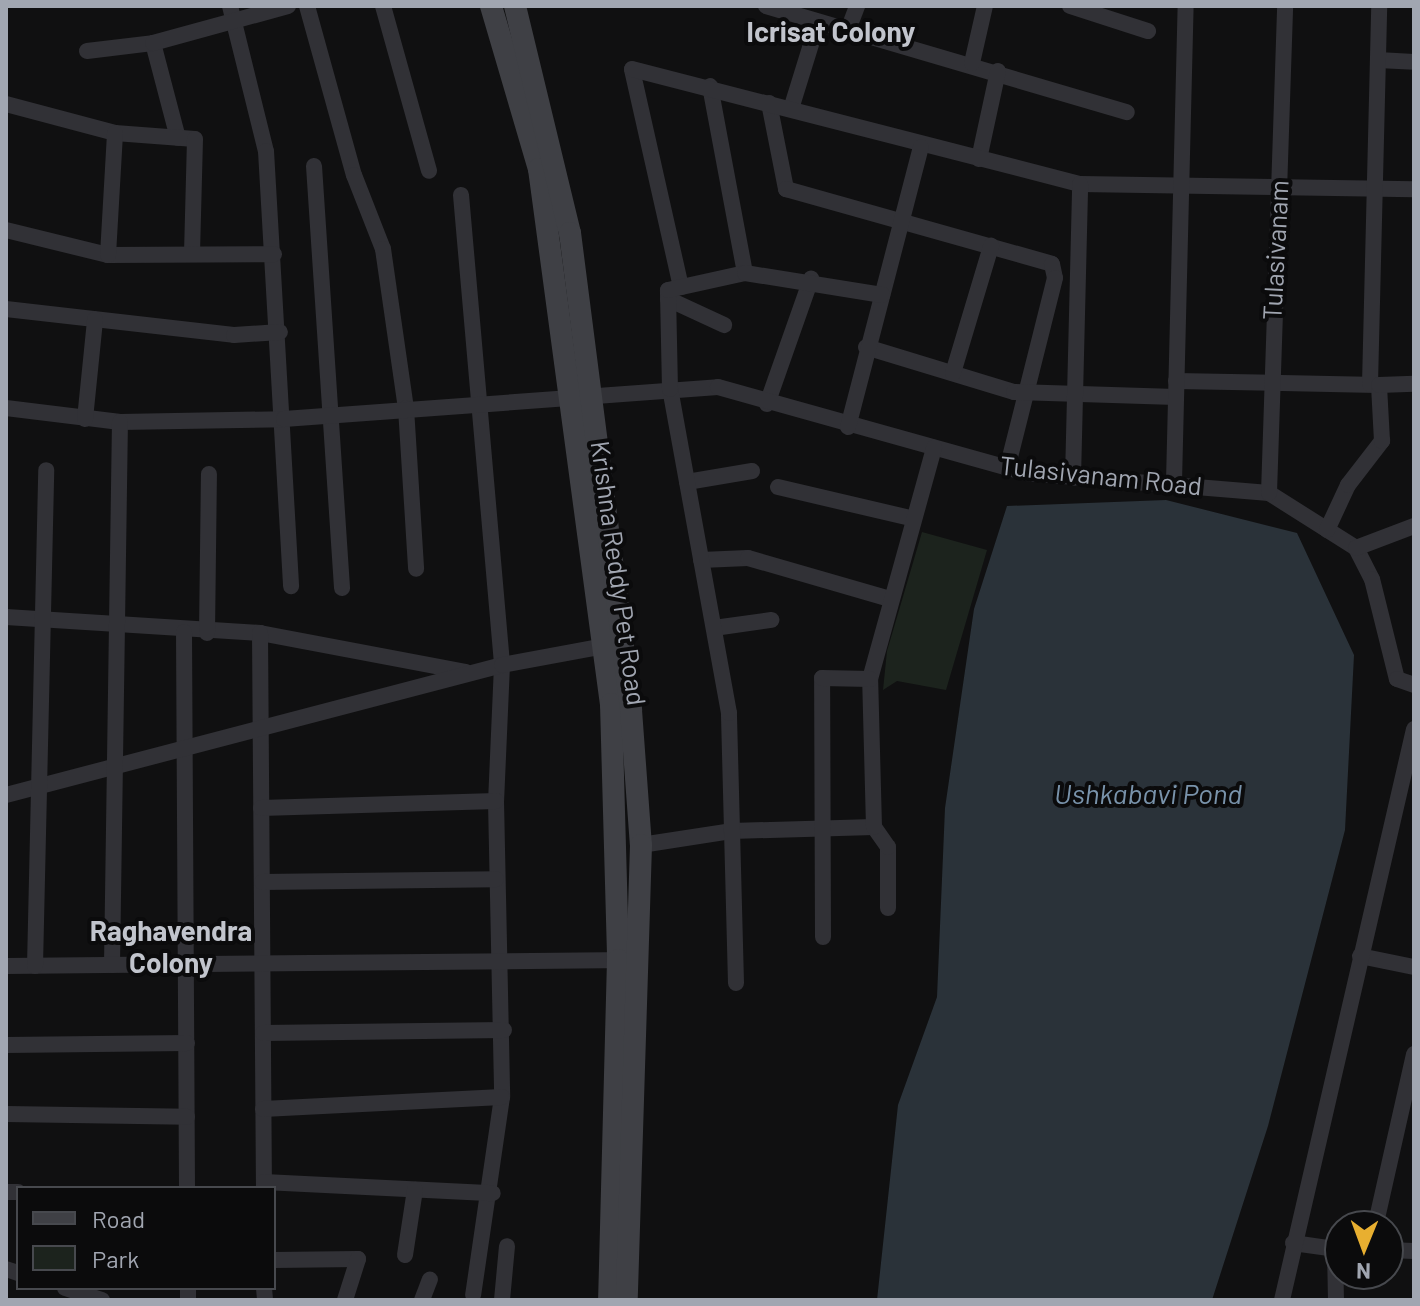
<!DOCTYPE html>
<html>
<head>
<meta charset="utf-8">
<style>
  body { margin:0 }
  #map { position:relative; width:1420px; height:1306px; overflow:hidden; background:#101011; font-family:Barlow,sans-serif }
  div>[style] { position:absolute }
  .green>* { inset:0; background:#1c231d }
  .water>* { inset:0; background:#2a3239 }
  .street>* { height:16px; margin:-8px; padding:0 8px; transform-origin:8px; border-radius:8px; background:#313136 }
  .secondary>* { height:22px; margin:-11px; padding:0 11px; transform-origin:11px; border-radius:11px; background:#3f4045 }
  span { translate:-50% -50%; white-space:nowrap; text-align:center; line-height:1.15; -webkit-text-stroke:8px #0b0b0c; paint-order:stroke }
  .street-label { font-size:26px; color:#a1a6b1 }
  .neighbourhood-label { font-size:28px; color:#c2c5cd; font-weight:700 }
  .water-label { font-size:28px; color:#7993ab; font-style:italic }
  .frame { position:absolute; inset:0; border:8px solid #a1a6b1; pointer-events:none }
  .legend { position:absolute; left:16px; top:1186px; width:260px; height:104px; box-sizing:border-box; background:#0b0b0c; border:2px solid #47494e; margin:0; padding:10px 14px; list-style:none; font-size:24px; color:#a1a6b1 }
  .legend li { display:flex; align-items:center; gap:16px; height:40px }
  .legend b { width:40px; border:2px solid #47494e }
  .north { position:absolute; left:1324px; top:1210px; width:80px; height:80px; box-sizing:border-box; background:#0b0b0c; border:2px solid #47494e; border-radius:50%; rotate:181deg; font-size:22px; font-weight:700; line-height:32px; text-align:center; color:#a1a6b1 }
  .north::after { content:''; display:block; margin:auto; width:28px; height:36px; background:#e8af30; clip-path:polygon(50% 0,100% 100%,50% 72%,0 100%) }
</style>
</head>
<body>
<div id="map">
  <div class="green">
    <div style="clip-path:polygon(922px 532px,987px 550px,946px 690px,897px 681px,883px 690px,887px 651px)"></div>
  </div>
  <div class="water">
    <div style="clip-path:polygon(1166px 500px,1297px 533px,1354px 655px,1345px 830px,1268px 1126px,1212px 1300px,877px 1300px,898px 1105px,937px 997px,945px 808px,974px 609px,1007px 506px)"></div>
  </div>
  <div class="street">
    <div style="left:230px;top:6px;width:149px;rotate:76.1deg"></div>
    <div style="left:266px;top:151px;width:436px;rotate:86.7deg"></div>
    <div style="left:307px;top:6px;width:175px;rotate:74.5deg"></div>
    <div style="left:354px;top:175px;width:79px;rotate:68.6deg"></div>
    <div style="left:383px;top:249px;width:161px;rotate:81.8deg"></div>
    <div style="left:406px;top:408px;width:161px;rotate:86.4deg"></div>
    <div style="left:383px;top:6px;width:171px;rotate:74.4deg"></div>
    <div style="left:766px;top:6px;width:376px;rotate:16.4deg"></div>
    <div style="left:1070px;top:6px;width:82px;rotate:17.8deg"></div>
    <div style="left:848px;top:30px;width:26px;rotate:-69deg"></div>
    <div style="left:153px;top:43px;width:98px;rotate:75.3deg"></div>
    <div style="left:87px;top:51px;width:66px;rotate:-6.9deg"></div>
    <div style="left:153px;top:43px;width:140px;rotate:-15.3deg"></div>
    <div style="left:1378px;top:60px;width:36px;rotate:3deg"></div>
    <div style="left:972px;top:63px;width:58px;rotate:-77.2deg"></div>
    <div style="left:710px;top:86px;width:190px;rotate:79.4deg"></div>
    <div style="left:769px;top:103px;width:88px;rotate:78.8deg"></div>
    <div style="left:786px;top:189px;width:276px;rotate:15.7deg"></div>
    <div style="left:1052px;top:264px;width:14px;rotate:78deg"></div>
    <div style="left:1055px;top:278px;width:197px;rotate:104.1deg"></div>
    <div style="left:6px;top:104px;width:113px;rotate:14.9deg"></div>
    <div style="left:115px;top:133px;width:80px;rotate:4.3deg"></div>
    <div style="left:195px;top:139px;width:113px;rotate:91.5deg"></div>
    <div style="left:791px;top:109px;width:91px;rotate:-72.8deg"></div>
    <div style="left:979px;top:159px;width:90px;rotate:-77.8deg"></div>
    <div style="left:314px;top:166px;width:423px;rotate:86.2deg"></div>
    <div style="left:461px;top:195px;width:472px;rotate:85deg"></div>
    <div style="left:502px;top:665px;width:136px;rotate:92.5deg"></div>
    <div style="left:496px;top:801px;width:296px;rotate:88.8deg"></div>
    <div style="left:502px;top:1097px;width:200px;rotate:98.3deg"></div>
    <div style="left:6px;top:230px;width:105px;rotate:13.8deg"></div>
    <div style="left:108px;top:255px;width:166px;rotate:-0.3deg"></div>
    <div style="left:108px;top:255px;width:122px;rotate:-86.7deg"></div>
    <div style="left:681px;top:287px;width:223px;rotate:-102.7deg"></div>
    <div style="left:632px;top:69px;width:463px;rotate:14.4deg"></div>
    <div style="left:1080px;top:184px;width:334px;rotate:0.9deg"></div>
    <div style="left:668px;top:299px;width:62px;rotate:24.9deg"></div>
    <div style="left:6px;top:309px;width:229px;rotate:6.5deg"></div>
    <div style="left:234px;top:335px;width:46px;rotate:-3.7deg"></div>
    <div style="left:866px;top:347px;width:155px;rotate:16.9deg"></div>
    <div style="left:1014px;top:392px;width:162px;rotate:1.8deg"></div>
    <div style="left:953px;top:373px;width:133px;rotate:-73.3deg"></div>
    <div style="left:1176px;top:381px;width:202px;rotate:1.1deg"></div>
    <div style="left:1370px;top:384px;width:378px;rotate:-88.6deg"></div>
    <div style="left:767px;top:404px;width:133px;rotate:-70.6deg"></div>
    <div style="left:6px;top:408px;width:115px;rotate:7deg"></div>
    <div style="left:120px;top:422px;width:164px;rotate:-1deg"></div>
    <div style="left:284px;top:419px;width:435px;rotate:-4.2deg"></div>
    <div style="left:718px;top:387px;width:320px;rotate:15.6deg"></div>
    <div style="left:1026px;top:473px;width:244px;rotate:4.7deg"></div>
    <div style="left:1269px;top:493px;width:103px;rotate:32.3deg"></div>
    <div style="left:1356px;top:548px;width:35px;rotate:63deg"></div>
    <div style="left:1372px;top:579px;width:103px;rotate:76deg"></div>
    <div style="left:1397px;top:679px;width:18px;rotate:19deg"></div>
    <div style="left:85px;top:419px;width:100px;rotate:-84.2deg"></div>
    <div style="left:848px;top:427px;width:289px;rotate:-75.4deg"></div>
    <div style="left:1073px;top:478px;width:294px;rotate:-88.6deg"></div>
    <div style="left:687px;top:482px;width:66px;rotate:-9.6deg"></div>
    <div style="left:1174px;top:482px;width:476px;rotate:-88.6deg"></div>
    <div style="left:778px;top:487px;width:136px;rotate:13.2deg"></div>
    <div style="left:1269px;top:493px;width:487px;rotate:-88.1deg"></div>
    <div style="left:1327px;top:530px;width:50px;rotate:-65deg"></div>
    <div style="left:1348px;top:485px;width:56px;rotate:-52.3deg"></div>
    <div style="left:1382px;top:441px;width:56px;rotate:-93.1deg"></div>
    <div style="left:1379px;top:385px;width:35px;rotate:-2deg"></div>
    <div style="left:1356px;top:548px;width:62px;rotate:-20.8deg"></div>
    <div style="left:701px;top:560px;width:47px;rotate:-2.4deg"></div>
    <div style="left:748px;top:558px;width:145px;rotate:16.1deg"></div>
    <div style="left:6px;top:617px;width:255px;rotate:3.6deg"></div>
    <div style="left:260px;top:633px;width:210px;rotate:10.7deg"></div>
    <div style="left:714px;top:628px;width:58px;rotate:-8deg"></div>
    <div style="left:184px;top:632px;width:556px;rotate:89.69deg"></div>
    <div style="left:207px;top:633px;width:159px;rotate:-89.3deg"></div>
    <div style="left:260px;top:633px;width:555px;rotate:89.59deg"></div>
    <div style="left:6px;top:795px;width:513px;rotate:-14.69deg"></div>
    <div style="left:502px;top:665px;width:105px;rotate:-10.5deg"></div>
    <div style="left:261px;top:808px;width:235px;rotate:-1.7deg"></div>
    <div style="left:641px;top:845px;width:91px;rotate:-8.8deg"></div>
    <div style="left:731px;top:831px;width:143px;rotate:-1.6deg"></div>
    <div style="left:262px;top:882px;width:234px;rotate:-0.7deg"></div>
    <div style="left:888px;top:908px;width:61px;rotate:-90deg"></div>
    <div style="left:888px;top:847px;width:24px;rotate:-125deg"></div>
    <div style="left:874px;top:827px;width:148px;rotate:-91.5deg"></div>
    <div style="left:870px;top:679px;width:240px;rotate:-74.5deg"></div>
    <div style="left:823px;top:937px;width:259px;rotate:-90.2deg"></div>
    <div style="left:822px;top:678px;width:48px;rotate:1.2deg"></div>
    <div style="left:1360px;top:956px;width:55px;rotate:11.5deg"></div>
    <div style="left:112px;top:965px;width:543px;rotate:-89.16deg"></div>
    <div style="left:6px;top:966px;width:622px;rotate:-0.55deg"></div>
    <div style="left:35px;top:966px;width:496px;rotate:-88.7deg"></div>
    <div style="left:736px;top:983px;width:270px;rotate:-91.5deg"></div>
    <div style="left:729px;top:713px;width:329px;rotate:-100.3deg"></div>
    <div style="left:670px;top:389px;width:99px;rotate:-91.2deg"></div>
    <div style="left:668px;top:290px;width:79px;rotate:-12.4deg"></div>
    <div style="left:745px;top:273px;width:139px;rotate:9.1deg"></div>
    <div style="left:263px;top:1033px;width:241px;rotate:-0.7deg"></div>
    <div style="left:6px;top:1045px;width:181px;rotate:-0.6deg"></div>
    <div style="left:263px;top:1109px;width:239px;rotate:-2.9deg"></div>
    <div style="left:6px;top:1114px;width:181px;rotate:0.9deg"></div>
    <div style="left:264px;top:1182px;width:229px;rotate:2.8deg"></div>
    <div style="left:6px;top:1192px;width:12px"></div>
    <div style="left:1378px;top:1214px;width:164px;rotate:-77.3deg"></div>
    <div style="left:1293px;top:1243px;width:42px;rotate:8.1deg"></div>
    <div style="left:1335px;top:1249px;width:51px;rotate:88.9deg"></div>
    <div style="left:1388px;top:1250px;width:26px;rotate:2deg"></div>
    <div style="left:405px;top:1255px;width:66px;rotate:-81.3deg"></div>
    <div style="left:274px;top:1260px;width:84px;rotate:-0.7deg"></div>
    <div style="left:358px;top:1259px;width:43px;rotate:107.6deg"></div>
    <div style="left:6px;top:1269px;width:13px;rotate:18deg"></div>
    <div style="left:65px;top:1288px;width:39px;rotate:18deg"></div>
    <div style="left:188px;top:1288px;width:12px;rotate:90deg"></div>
    <div style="left:264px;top:1288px;width:12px;rotate:85deg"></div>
    <div style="left:422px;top:1300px;width:22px;rotate:-69deg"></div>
    <div style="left:502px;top:1300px;width:54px;rotate:-84.7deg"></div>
    <div style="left:1282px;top:1300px;width:586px;rotate:-76.98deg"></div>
  </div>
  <div class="secondary">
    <div style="left:491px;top:6px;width:170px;rotate:73.6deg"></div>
    <div style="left:539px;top:169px;width:540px;rotate:82.34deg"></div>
    <div style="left:611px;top:704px;width:256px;rotate:88.4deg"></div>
    <div style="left:618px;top:960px;width:340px;rotate:91.5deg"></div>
    <div style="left:515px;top:6px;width:234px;rotate:76.4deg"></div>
    <div style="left:570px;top:233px;width:481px;rotate:82.7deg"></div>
    <div style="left:631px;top:710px;width:135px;rotate:85.8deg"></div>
    <div style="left:641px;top:845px;width:455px;rotate:91.8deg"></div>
  </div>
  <div class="street-label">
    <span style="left:1275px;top:250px;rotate:-87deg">Tulasivanam</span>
    <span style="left:1101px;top:475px;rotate:6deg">Tulasivanam Road</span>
    <span style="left:619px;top:573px;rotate:82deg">Krishna Reddy Pet Road</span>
  </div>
  <div class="neighbourhood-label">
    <span style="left:831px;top:31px">Icrisat Colony</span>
    <span style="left:171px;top:946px">Raghavendra<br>Colony</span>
  </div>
  <div class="water-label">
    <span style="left:1148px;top:793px">Ushkabavi Pond</span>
  </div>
  <div class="frame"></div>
  <ul class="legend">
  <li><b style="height:10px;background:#3f4045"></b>Road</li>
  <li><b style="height:22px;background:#1c231d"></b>Park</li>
  </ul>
  <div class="north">N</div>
</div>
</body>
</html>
